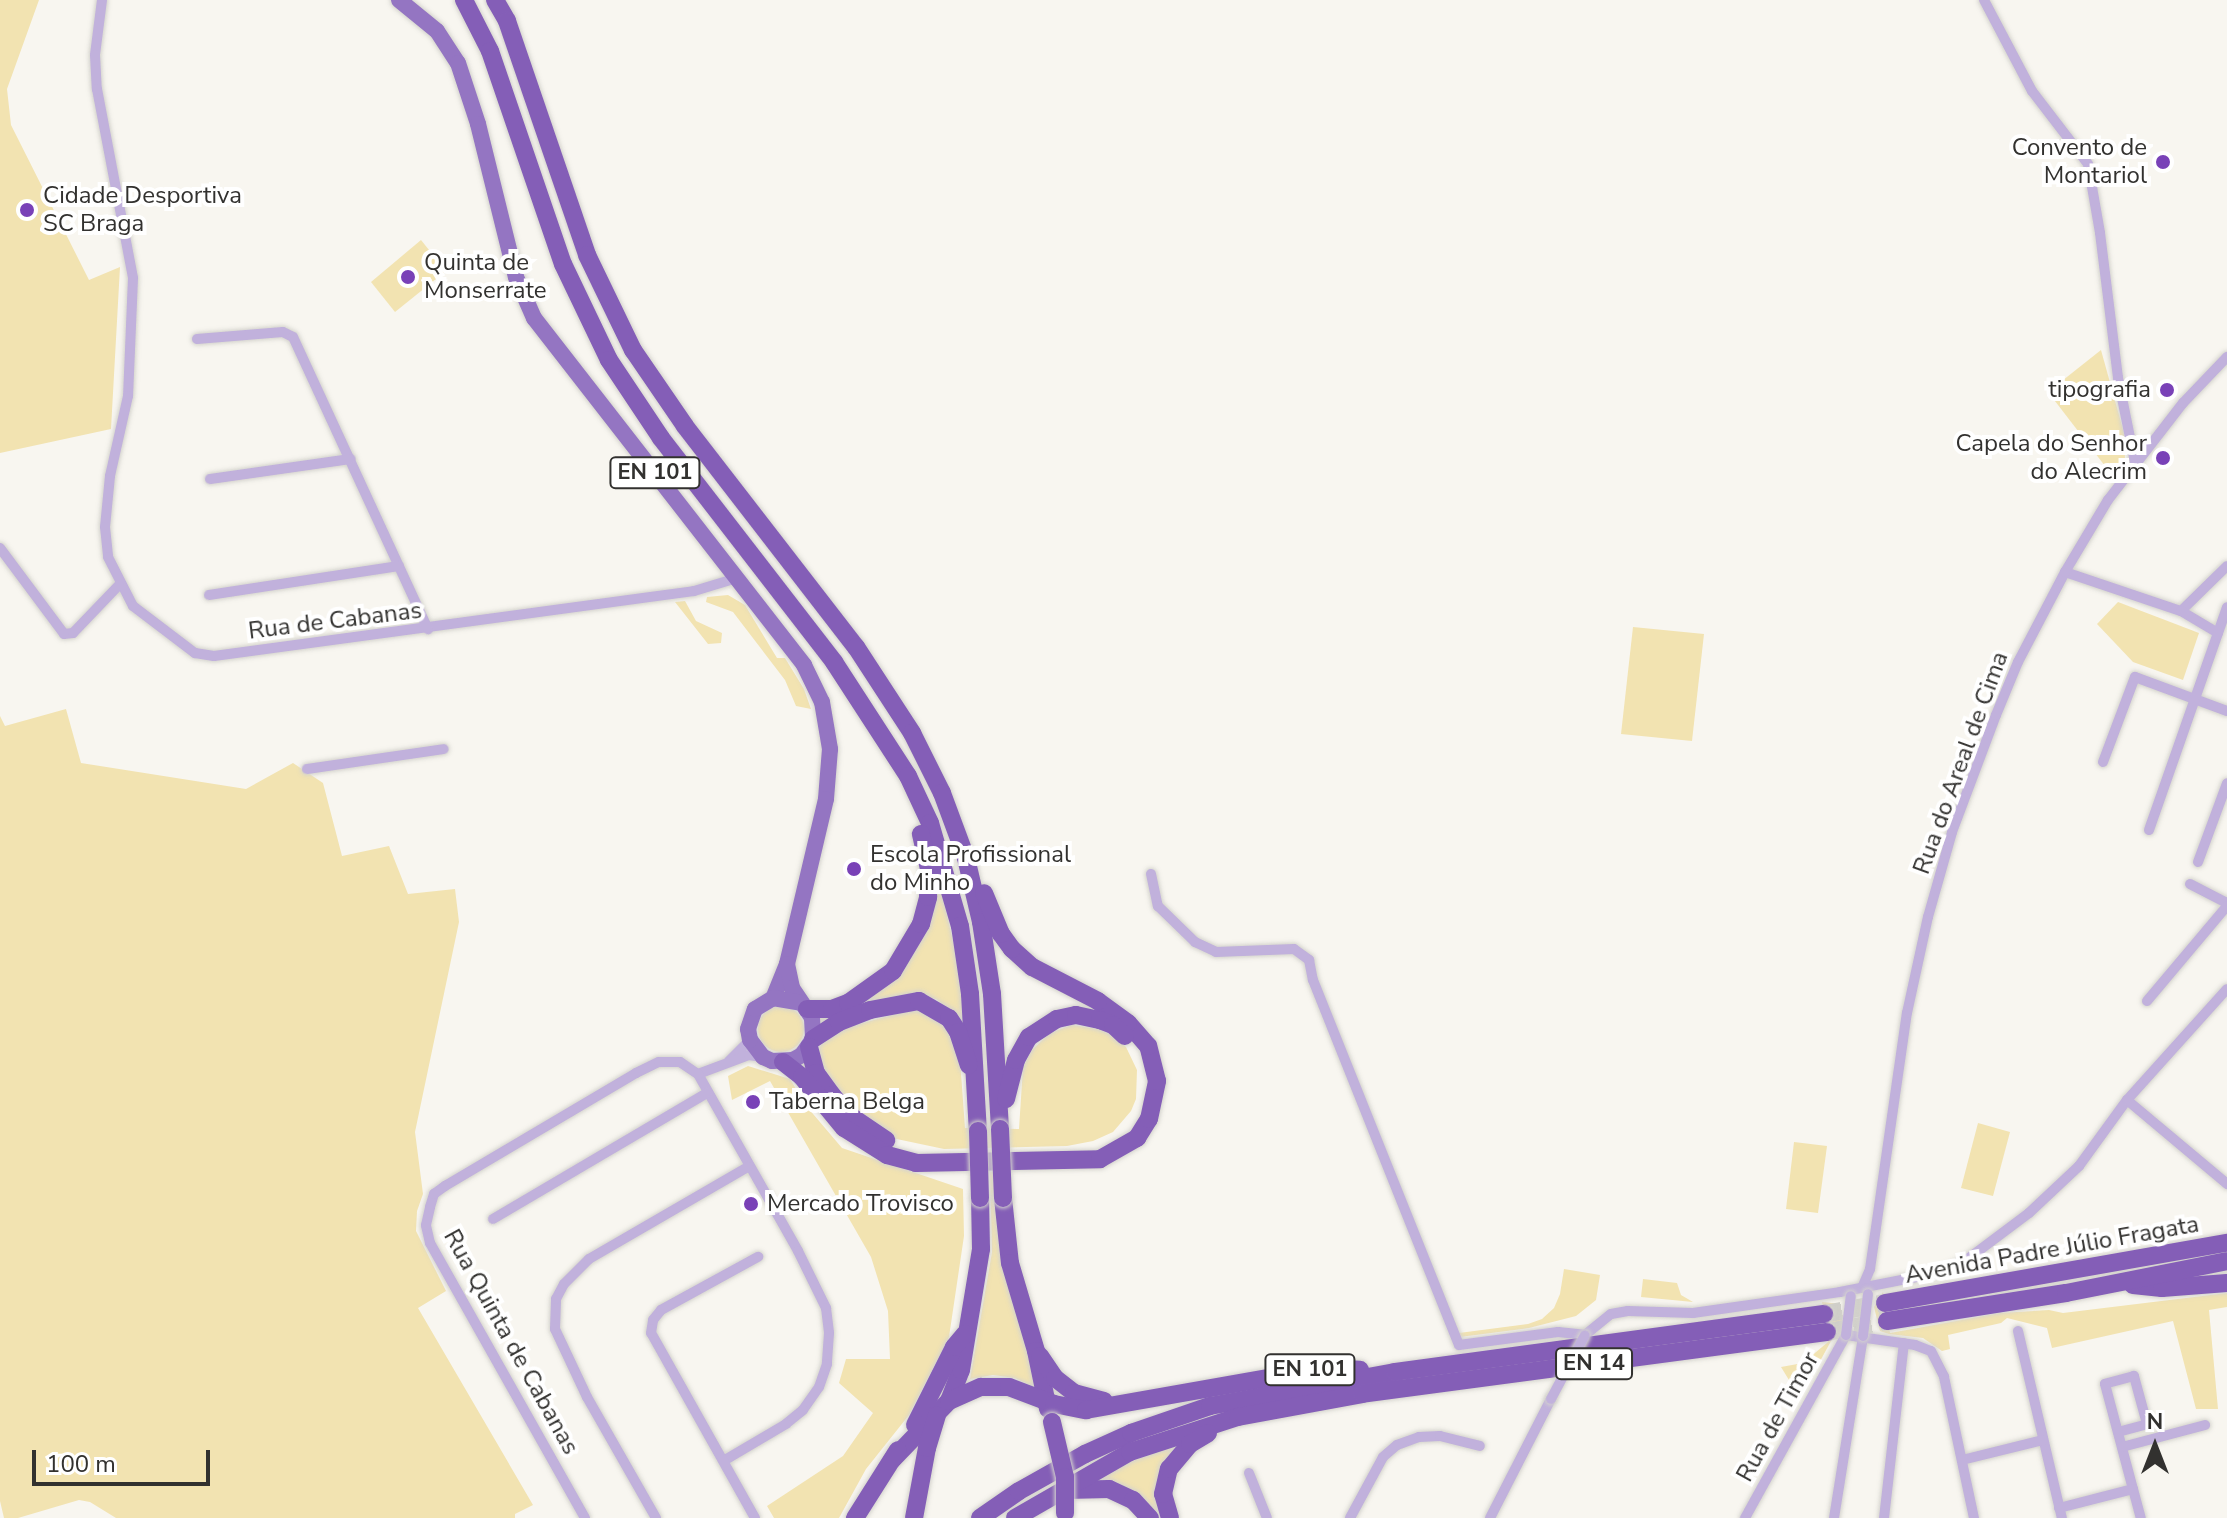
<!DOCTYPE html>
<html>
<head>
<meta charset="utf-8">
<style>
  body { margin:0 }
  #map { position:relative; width:2227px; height:1518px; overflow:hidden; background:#f8f6f0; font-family:"Nunito Sans",sans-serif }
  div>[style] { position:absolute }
  .green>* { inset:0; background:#f2e3b1 }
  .round { border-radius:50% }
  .highway-tunnel>* { height:18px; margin-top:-9px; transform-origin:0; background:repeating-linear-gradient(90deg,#d0cfc9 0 18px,transparent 0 27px) }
  .roads { filter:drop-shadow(0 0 2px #d4d3cd) drop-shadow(0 0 2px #d4d3cd) }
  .street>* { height:10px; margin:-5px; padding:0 5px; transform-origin:5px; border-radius:5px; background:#c1b1dc }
  .primary>* { height:16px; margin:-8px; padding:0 8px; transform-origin:8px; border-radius:8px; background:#9475c2 }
  .highway>* { height:18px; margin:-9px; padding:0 9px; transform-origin:9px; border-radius:9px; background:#845eb7 }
  .bridges { filter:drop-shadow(0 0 2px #d4d3cd) drop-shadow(0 0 2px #d4d3cd) }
  .street-bridge>* { height:10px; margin:-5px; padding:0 5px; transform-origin:5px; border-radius:5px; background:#c1b1dc }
  .highway-bridge>* { height:18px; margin:-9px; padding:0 9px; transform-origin:9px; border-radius:9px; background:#845eb7 }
  .dots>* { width:22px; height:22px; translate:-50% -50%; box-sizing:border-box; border:4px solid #fff; border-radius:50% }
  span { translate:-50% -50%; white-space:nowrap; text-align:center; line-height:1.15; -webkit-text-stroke:8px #fff; paint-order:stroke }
  .shield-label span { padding:2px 6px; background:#fff; border:2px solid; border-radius:6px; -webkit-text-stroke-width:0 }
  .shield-label { font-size:22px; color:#32312f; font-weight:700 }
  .poi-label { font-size:24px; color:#32312f }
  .right { translate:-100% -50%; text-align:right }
  .left { translate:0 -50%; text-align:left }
  .street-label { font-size:24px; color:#32312f }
  .north { position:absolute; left:2115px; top:1406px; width:80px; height:80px; -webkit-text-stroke:6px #fff; paint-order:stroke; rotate:0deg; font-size:22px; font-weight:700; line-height:32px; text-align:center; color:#32312f }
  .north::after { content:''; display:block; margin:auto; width:28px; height:36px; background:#32312f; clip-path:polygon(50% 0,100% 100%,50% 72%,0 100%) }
  .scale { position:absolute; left:32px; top:1450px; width:178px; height:36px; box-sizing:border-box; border:4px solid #32312f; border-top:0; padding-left:10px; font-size:24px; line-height:28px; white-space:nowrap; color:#32312f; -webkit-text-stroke:6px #fff; paint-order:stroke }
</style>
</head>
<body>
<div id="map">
  <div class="green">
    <div style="clip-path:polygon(0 0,39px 0,7px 89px,11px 125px,89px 280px,120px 267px,111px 429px,0 453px)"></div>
    <div style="clip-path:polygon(421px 240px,446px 271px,395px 312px,371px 282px)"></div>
    <div style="clip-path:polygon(2101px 350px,2124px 433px,2125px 459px,2115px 479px,2048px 392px)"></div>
    <div style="clip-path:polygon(728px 595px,745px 605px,777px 658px,785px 658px,804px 689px,811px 709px,796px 706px,785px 680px,733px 612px,706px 602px,707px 597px)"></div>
    <div style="clip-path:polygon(685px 601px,696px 621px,722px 633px,721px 643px,708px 644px,675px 602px)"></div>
    <div style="clip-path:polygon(2118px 602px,2199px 633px,2183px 680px,2133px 662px,2097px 624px)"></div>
    <div style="clip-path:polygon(1633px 627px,1704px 634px,1692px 741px,1621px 734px)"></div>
    <div style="clip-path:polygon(66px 709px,81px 763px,246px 789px,293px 763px,323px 783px,342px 856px,389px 846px,408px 894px,455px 889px,459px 922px,415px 1132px,423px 1194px,417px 1211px,416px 1231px,446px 1291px,418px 1308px,533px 1505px,515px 1514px,515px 1518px,116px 1518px,90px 1502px,79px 1500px,18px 1518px,4px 1518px,0 1501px,0 716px,5px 726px)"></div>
    <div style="clip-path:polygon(938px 877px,957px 958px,965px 1022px,936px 999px,918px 995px,820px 1026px,818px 1016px,871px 994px)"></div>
    <div class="round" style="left:758px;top:1006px;width:46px;height:46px"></div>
    <div style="clip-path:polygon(911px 1010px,930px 1013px,947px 1024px,959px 1046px,965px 1128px,1019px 1129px,1023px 1067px,1032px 1050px,1050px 1033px,1072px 1025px,1098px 1029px,1112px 1035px,1126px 1047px,1137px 1070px,1136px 1099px,1131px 1111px,1113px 1132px,1093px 1141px,1067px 1146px,944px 1149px,892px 1138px,872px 1128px,834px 1091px,816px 1055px,823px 1041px,837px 1030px)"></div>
    <div style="clip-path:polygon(748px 1066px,790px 1079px,808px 1108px,842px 1148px,963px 1189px,964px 1236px,949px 1337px,909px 1415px,866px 1469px,839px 1518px,774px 1518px,767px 1506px,843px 1456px,873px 1413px,839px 1383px,846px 1359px,890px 1359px,888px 1311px,871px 1257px,770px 1081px,732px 1100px,728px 1076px)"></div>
    <div style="clip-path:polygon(1978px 1123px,2010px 1132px,1993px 1196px,1961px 1188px)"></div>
    <div style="clip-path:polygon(1794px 1142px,1827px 1146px,1818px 1213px,1786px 1209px)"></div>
    <div style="clip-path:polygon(990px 1172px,997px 1172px,1040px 1390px,1015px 1378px,993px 1375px,970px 1379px,992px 1252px)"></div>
    <div style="clip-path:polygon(1564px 1269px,1600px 1275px,1596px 1300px,1576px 1316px,1529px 1328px,1460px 1337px,1459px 1333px,1528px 1324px,1542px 1319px,1554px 1308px,1560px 1294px)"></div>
    <div style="clip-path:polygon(1643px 1279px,1677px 1283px,1681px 1295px,1693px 1302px,1641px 1297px)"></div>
    <div style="clip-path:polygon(1883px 1292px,1890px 1333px,2000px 1313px,2049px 1310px,2063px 1313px,2227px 1293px,2227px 1307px,2209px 1310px,2218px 1409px,2196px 1409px,2173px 1321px,2052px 1348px,2047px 1328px,2007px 1318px,2001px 1323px,1948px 1335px,1950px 1349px,1942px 1351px,1923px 1338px,1889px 1334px,1880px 1331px,1874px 1307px)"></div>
    <div style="clip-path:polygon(1822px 1302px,1840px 1304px,1843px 1319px,1800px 1398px,1781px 1367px,1803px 1363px,1828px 1342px)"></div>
    <div style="clip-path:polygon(1179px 1445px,1161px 1518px,1138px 1493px,1099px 1478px,1126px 1463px)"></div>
  </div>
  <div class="highway-tunnel">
    <div style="left:1824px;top:1314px;width:62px;rotate:-10.2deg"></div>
    <div style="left:1827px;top:1332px;width:61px;rotate:-10.4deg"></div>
  </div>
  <div class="roads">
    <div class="street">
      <div style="left:102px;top:0;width:55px;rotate:97.3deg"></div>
      <div style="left:95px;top:55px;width:34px;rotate:87deg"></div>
      <div style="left:97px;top:89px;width:192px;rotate:79.2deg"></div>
      <div style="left:133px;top:278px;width:118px;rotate:92.4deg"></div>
      <div style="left:128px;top:396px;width:82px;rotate:102.7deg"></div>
      <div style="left:110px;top:476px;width:51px;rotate:95.6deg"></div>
      <div style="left:105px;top:527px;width:30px;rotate:84deg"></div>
      <div style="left:108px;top:557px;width:55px;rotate:63deg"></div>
      <div style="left:133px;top:606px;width:78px;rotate:37.2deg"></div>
      <div style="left:195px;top:653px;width:19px;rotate:9deg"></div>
      <div style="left:214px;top:656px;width:484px;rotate:-7.7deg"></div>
      <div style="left:694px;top:591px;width:45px;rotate:-16.8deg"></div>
      <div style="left:1984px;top:0;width:103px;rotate:62.2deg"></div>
      <div style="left:2032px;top:91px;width:92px;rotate:52.5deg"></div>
      <div style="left:2088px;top:164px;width:70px;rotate:80.1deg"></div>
      <div style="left:2100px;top:233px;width:146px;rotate:82.9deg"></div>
      <div style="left:2118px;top:378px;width:86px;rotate:78.6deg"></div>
      <div style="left:197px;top:339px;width:86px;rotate:-4.7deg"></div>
      <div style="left:283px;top:332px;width:11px;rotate:27deg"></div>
      <div style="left:293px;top:337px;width:322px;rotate:65.2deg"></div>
      <div style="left:210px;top:479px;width:142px;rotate:-8.1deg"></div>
      <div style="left:0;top:548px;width:107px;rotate:53.3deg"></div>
      <div style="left:64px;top:634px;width:9px;rotate:-6deg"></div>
      <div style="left:73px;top:633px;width:66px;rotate:-46.2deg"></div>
      <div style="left:2065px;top:572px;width:122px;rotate:18.6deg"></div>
      <div style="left:2181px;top:611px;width:64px;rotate:-44.4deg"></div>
      <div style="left:209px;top:595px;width:192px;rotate:-8.7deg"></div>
      <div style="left:2181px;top:611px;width:43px;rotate:30.7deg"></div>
      <div style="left:2103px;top:762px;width:91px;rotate:-69.4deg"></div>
      <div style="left:2135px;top:677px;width:98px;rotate:20.3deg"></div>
      <div style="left:307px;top:769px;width:138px;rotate:-8.3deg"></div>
      <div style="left:2149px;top:830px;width:236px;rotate:-70.7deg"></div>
      <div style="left:2198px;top:862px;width:84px;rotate:-69.8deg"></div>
      <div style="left:1151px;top:874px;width:33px;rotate:78deg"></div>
      <div style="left:1158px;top:906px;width:52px;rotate:44.2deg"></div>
      <div style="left:1195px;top:942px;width:23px;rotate:25deg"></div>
      <div style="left:1216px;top:952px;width:78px;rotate:-2.2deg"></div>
      <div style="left:1294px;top:949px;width:19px;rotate:36deg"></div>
      <div style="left:1309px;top:960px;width:20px;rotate:79deg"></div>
      <div style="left:1313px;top:980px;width:393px;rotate:68.2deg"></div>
      <div style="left:1459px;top:1345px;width:100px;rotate:-7.5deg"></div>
      <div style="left:1558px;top:1332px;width:27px;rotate:6deg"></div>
      <div style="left:1585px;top:1335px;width:33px;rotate:-39deg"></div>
      <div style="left:1611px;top:1314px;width:17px;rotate:-10deg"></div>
      <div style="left:1628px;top:1311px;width:65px;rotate:1.8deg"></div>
      <div style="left:1693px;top:1313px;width:148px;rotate:-8.1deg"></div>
      <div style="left:1840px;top:1292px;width:105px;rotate:-11deg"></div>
      <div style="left:1943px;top:1272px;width:25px;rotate:-27deg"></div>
      <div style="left:1965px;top:1261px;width:80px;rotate:-36.9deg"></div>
      <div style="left:2029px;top:1213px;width:69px;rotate:-43.2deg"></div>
      <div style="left:2079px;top:1166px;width:82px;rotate:-54deg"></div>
      <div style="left:2127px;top:1100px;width:149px;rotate:-48deg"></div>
      <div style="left:2190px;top:884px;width:42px;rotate:27.2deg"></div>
      <div style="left:2147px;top:1001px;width:124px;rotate:-49.9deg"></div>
      <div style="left:729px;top:1061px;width:30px;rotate:-45deg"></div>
      <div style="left:698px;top:1074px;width:203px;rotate:60.5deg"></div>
      <div style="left:798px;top:1251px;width:64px;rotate:63.8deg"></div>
      <div style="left:826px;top:1308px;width:25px;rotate:83deg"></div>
      <div style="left:829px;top:1333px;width:31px;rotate:94deg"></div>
      <div style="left:827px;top:1364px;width:24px;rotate:109deg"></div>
      <div style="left:819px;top:1387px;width:28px;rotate:125deg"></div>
      <div style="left:803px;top:1410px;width:22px;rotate:141deg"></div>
      <div style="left:786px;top:1424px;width:71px;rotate:149.5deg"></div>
      <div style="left:698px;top:1074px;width:54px;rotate:-20.4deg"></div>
      <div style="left:749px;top:1055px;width:14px;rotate:8deg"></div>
      <div style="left:2127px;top:1100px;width:131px;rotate:40deg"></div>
      <div style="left:493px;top:1219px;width:248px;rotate:-30.5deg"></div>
      <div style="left:1862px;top:1288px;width:21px;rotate:-67deg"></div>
      <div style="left:1870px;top:1269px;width:259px;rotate:-81.8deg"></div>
      <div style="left:1907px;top:1013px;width:98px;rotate:-77.7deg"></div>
      <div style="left:1928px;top:917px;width:88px;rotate:-74.2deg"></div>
      <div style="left:1952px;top:832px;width:125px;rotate:-69.4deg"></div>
      <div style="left:1996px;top:715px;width:57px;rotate:-67.5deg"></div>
      <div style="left:2018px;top:662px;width:102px;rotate:-62.4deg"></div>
      <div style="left:2065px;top:572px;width:84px;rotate:-59.2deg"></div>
      <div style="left:2108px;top:500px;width:123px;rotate:-52.3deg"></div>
      <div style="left:2183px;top:403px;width:64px;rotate:-46.3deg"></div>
      <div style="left:2018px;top:1331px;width:192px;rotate:76.8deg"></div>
      <div style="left:2118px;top:1432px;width:30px;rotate:-15deg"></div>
      <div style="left:2147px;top:1424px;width:50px;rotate:-105.2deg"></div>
      <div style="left:2134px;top:1376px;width:30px;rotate:165deg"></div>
      <div style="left:2105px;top:1384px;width:109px;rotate:75.1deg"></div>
      <div style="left:2122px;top:1447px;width:86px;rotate:-14.8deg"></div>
      <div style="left:1962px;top:1460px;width:83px;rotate:-13.9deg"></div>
      <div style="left:1249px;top:1473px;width:48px;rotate:68.2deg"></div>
      <div style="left:2059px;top:1508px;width:76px;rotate:-14.4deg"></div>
      <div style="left:2133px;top:1489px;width:30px;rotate:75deg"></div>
      <div style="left:585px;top:1518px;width:316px;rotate:-119.4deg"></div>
      <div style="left:430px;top:1243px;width:18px;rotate:-103deg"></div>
      <div style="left:426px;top:1225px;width:18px;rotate:-77deg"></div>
      <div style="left:430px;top:1207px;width:14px;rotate:-73deg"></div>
      <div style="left:434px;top:1194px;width:14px;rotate:-36deg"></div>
      <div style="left:445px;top:1186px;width:222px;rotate:-30.6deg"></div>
      <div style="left:636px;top:1073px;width:25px;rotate:-26deg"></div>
      <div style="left:659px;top:1062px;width:21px"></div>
      <div style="left:680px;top:1062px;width:22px;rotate:34deg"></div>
      <div style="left:656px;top:1518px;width:139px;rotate:-119.7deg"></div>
      <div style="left:587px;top:1397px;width:75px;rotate:-115.2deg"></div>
      <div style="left:555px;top:1329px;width:30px;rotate:-88deg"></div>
      <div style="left:556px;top:1299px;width:17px;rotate:-62deg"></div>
      <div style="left:564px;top:1284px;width:35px;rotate:-45deg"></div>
      <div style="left:589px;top:1259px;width:184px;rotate:-30.1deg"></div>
      <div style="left:755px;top:1518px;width:212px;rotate:-119.3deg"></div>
      <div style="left:651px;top:1333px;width:13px;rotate:-81deg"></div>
      <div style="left:653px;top:1320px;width:13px;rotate:-51deg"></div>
      <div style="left:661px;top:1310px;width:111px;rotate:-28.7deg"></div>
      <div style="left:1350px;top:1518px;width:69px;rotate:-61.6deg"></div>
      <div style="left:1383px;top:1457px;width:18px;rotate:-41deg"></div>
      <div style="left:1397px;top:1445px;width:23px;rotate:-20deg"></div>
      <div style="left:1419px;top:1437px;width:21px;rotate:-3deg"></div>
      <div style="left:1440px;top:1436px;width:41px;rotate:14deg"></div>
      <div style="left:1490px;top:1518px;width:134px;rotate:-62.9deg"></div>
      <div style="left:1745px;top:1518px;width:209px;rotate:-61.1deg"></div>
      <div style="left:1846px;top:1335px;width:70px;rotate:8.2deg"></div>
      <div style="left:1915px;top:1345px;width:17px;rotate:21deg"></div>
      <div style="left:1931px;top:1351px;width:29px;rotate:63deg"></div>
      <div style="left:1944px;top:1377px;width:144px;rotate:78deg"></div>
      <div style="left:1834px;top:1518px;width:184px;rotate:-80.9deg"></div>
      <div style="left:1884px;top:1518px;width:176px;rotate:-83.5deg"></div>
    </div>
    <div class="primary">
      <div style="left:399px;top:0;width:49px;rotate:39.2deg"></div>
      <div style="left:437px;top:31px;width:38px;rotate:57deg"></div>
      <div style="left:458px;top:63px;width:64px;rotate:71.8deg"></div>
      <div style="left:478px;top:124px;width:158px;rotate:76.1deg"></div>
      <div style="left:516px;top:277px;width:45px;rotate:66.3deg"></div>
      <div style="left:534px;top:318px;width:440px;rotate:52.1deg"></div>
      <div style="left:804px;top:665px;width:41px;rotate:64.1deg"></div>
      <div style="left:822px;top:702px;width:48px;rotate:80.3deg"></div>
      <div style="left:830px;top:749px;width:50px;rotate:94.6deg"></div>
      <div style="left:826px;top:799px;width:170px;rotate:103.3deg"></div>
      <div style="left:787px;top:964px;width:37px;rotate:112deg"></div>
      <div style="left:787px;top:964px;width:25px;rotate:78deg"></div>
      <div style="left:792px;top:988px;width:36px;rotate:56deg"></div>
      <div style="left:812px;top:1018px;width:21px;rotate:87deg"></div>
      <div style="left:813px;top:1039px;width:19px;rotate:125deg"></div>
      <div style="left:802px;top:1055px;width:10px;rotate:151deg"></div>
      <div style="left:793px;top:1060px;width:21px;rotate:177deg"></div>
      <div style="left:772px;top:1061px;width:10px;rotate:-156deg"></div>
      <div style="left:763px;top:1057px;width:21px;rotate:-127deg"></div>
      <div style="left:750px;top:1040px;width:11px;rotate:-100deg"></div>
      <div style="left:748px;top:1029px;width:21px;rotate:-71deg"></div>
      <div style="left:755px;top:1009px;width:21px;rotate:-31deg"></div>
      <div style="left:773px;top:998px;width:27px;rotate:10deg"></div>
    </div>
    <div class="highway">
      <div style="left:464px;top:0;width:57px;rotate:63deg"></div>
      <div style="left:490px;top:51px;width:225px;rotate:71.1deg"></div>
      <div style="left:563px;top:264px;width:106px;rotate:64.4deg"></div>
      <div style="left:609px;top:360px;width:94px;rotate:56.3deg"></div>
      <div style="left:661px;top:438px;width:283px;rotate:52.3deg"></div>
      <div style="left:834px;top:662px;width:136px;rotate:57deg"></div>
      <div style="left:908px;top:776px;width:52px;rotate:64.9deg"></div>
      <div style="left:930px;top:823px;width:107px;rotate:73.8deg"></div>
      <div style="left:960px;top:926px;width:69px;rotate:81.6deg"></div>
      <div style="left:970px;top:994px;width:137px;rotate:86.7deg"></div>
      <div style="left:495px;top:0;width:24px;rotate:60deg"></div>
      <div style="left:507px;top:21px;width:247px;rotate:71.1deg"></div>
      <div style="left:587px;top:255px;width:106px;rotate:64.2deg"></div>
      <div style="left:633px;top:350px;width:92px;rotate:55.6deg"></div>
      <div style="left:685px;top:426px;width:279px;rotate:52.3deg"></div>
      <div style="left:856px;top:647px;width:103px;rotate:56.9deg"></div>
      <div style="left:912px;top:733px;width:67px;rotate:63.4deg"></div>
      <div style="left:942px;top:793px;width:69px;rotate:69.7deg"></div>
      <div style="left:966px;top:858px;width:66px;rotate:76.8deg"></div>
      <div style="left:981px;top:922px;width:73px;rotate:81.3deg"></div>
      <div style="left:992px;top:994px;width:135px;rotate:86.6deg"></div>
      <div style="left:807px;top:1009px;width:25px"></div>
      <div style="left:832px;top:1009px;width:17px;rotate:-21deg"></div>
      <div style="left:848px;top:1003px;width:55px;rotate:-35.4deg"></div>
      <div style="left:893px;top:971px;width:55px;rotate:-59.2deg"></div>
      <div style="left:921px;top:924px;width:28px;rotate:-75deg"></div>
      <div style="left:928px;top:897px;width:28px;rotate:-88deg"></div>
      <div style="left:929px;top:869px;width:36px;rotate:-103deg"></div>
      <div style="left:813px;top:1039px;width:31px;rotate:-33deg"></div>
      <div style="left:839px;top:1022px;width:33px;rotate:-21deg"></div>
      <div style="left:870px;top:1010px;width:50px;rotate:-10.4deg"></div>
      <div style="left:919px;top:1001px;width:34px;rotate:30deg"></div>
      <div style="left:949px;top:1018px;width:17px;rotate:57deg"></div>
      <div style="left:958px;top:1032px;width:35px;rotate:72deg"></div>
      <div style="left:809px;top:1047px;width:27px;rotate:75deg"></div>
      <div style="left:816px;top:1073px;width:27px;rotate:54deg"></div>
      <div style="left:832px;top:1095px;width:26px;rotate:50deg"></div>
      <div style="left:849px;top:1115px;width:45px;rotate:34deg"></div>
      <div style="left:783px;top:1062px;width:24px;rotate:38deg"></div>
      <div style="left:802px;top:1077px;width:66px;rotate:50.5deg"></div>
      <div style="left:844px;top:1128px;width:51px;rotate:32.1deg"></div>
      <div style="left:887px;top:1155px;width:30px;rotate:15deg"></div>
      <div style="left:916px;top:1163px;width:184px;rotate:-1.2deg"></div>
      <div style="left:1100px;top:1159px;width:43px;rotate:-29.6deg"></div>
      <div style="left:1137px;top:1138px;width:22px;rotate:-58deg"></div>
      <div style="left:1149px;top:1119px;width:39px;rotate:-78deg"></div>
      <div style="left:1157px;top:1081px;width:36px;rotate:-104deg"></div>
      <div style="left:1148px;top:1046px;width:30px;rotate:-131deg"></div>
      <div style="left:1128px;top:1023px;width:37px;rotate:-144deg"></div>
      <div style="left:1098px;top:1001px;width:74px;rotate:-152.7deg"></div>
      <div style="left:1032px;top:967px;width:27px;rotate:-138deg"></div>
      <div style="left:1012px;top:949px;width:19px;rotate:-126deg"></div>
      <div style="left:1001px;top:934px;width:44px;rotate:-112.5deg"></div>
      <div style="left:1006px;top:1099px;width:40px;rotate:-75.6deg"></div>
      <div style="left:1016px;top:1060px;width:26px;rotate:-61deg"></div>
      <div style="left:1029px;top:1037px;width:33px;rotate:-33deg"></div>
      <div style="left:1057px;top:1019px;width:19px;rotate:-12deg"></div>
      <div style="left:1076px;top:1015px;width:25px;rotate:12deg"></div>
      <div style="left:1100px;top:1020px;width:14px;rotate:21deg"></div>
      <div style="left:1113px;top:1025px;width:16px;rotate:43deg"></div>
      <div style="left:1003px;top:1198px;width:65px;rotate:83.9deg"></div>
      <div style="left:1010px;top:1263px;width:92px;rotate:73.5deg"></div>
      <div style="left:1036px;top:1351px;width:59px;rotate:78.3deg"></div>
      <div style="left:2133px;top:1285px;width:29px;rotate:6deg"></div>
      <div style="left:2162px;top:1288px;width:65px;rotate:-4.4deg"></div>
      <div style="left:1885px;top:1303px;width:347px;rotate:-10deg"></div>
      <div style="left:1887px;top:1321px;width:181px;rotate:-8.9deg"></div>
      <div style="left:2066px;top:1293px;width:164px;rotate:-11.2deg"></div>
      <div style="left:1040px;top:1356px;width:27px;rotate:56deg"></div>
      <div style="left:1055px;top:1378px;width:24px;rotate:38deg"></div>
      <div style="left:1074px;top:1393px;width:31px;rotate:15deg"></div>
      <div style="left:949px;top:1401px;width:33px;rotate:-69deg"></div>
      <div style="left:961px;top:1370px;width:123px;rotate:-80.6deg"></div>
      <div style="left:981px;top:1249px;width:51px;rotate:-91.1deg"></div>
      <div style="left:915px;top:1425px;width:87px;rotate:-63.4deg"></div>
      <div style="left:954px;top:1347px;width:17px;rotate:-50deg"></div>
      <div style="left:892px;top:1460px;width:82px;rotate:-46deg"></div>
      <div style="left:949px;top:1401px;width:35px;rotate:-24deg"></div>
      <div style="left:981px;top:1387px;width:28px"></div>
      <div style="left:1009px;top:1387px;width:48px;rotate:20.7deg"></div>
      <div style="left:1054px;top:1404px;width:33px;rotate:11deg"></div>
      <div style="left:1086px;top:1410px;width:243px;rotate:-10deg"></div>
      <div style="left:1325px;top:1368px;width:35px;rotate:3deg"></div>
      <div style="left:1066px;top:1490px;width:43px;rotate:-1.3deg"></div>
      <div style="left:1109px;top:1489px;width:26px;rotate:25deg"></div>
      <div style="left:1133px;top:1500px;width:25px;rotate:47deg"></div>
      <div style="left:855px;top:1518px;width:80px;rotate:-57.7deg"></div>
      <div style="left:914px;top:1518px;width:71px;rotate:-79.5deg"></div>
      <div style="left:927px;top:1448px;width:34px;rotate:-73deg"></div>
      <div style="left:980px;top:1518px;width:47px;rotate:-34.7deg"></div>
      <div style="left:1019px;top:1491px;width:76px;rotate:-29.3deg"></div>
      <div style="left:1085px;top:1454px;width:51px;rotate:-24.5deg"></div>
      <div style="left:1131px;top:1433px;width:83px;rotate:-18.9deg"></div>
      <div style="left:1210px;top:1406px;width:188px;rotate:-10.4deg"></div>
      <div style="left:1395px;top:1372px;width:433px;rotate:-7.7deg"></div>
      <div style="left:1015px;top:1518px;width:133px;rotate:-29.9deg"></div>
      <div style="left:1130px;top:1452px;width:114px;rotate:-18deg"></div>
      <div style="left:1238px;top:1417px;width:126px;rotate:-10.5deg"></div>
      <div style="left:1362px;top:1394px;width:469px;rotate:-7.6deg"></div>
      <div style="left:1170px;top:1518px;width:25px;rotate:-106deg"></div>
      <div style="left:1163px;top:1494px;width:26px;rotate:-77deg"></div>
      <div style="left:1169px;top:1469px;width:33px;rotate:-50deg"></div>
      <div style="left:1190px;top:1444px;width:21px;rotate:-31deg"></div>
    </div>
  </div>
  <div class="bridges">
    <div class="street-bridge">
      <div style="left:1846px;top:1335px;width:39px;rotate:-83deg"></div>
      <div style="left:1863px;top:1336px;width:42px;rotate:-83.2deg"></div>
      <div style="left:1551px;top:1399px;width:72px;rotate:-62deg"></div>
    </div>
    <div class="highway-bridge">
      <div style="left:1000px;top:1129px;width:69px;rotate:87.5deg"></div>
      <div style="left:978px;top:1131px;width:67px;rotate:88.3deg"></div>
      <div style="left:1052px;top:1422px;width:57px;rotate:76.7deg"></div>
      <div style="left:1065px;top:1477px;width:36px;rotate:90deg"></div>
    </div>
  </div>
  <div class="dots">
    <div style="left:2163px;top:162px;background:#7941b7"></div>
    <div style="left:27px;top:210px;background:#7941b7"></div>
    <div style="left:408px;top:277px;background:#7941b7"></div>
    <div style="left:2167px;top:390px;background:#7941b7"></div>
    <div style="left:2163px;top:458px;background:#7941b7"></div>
    <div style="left:854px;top:869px;background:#7941b7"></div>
    <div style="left:753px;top:1102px;background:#7941b7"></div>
    <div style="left:751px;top:1204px;background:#7941b7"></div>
  </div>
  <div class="shield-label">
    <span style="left:655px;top:473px">EN 101</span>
    <span style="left:1594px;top:1364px">EN 14</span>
    <span style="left:1310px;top:1370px">EN 101</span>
  </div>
  <div class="poi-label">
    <span class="right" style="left:2147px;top:162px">Convento de<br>Montariol</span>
    <span class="left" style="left:43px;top:210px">Cidade Desportiva<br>SC Braga</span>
    <span class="left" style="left:424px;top:277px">Quinta de<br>Monserrate</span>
    <span class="right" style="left:2151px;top:390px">tipografia</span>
    <span class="right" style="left:2147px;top:458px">Capela do Senhor<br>do Alecrim</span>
    <span class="left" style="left:870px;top:869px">Escola Profissional<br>do Minho</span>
    <span class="left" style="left:769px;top:1102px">Taberna Belga</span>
    <span class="left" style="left:767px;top:1204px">Mercado Trovisco</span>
  </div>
  <div class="street-label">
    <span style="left:335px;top:621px;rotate:-7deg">Rua de Cabanas</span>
    <span style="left:1961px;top:763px;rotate:-70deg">Rua do Areal de Cima</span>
    <span style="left:2052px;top:1250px;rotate:-10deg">Avenida Padre Júlio Fragata</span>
    <span style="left:511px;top:1342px;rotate:61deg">Rua Quinta de Cabanas</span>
    <span style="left:1778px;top:1417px;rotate:-61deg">Rua de Timor</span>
  </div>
  <div class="north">N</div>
  <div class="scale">100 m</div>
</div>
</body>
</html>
